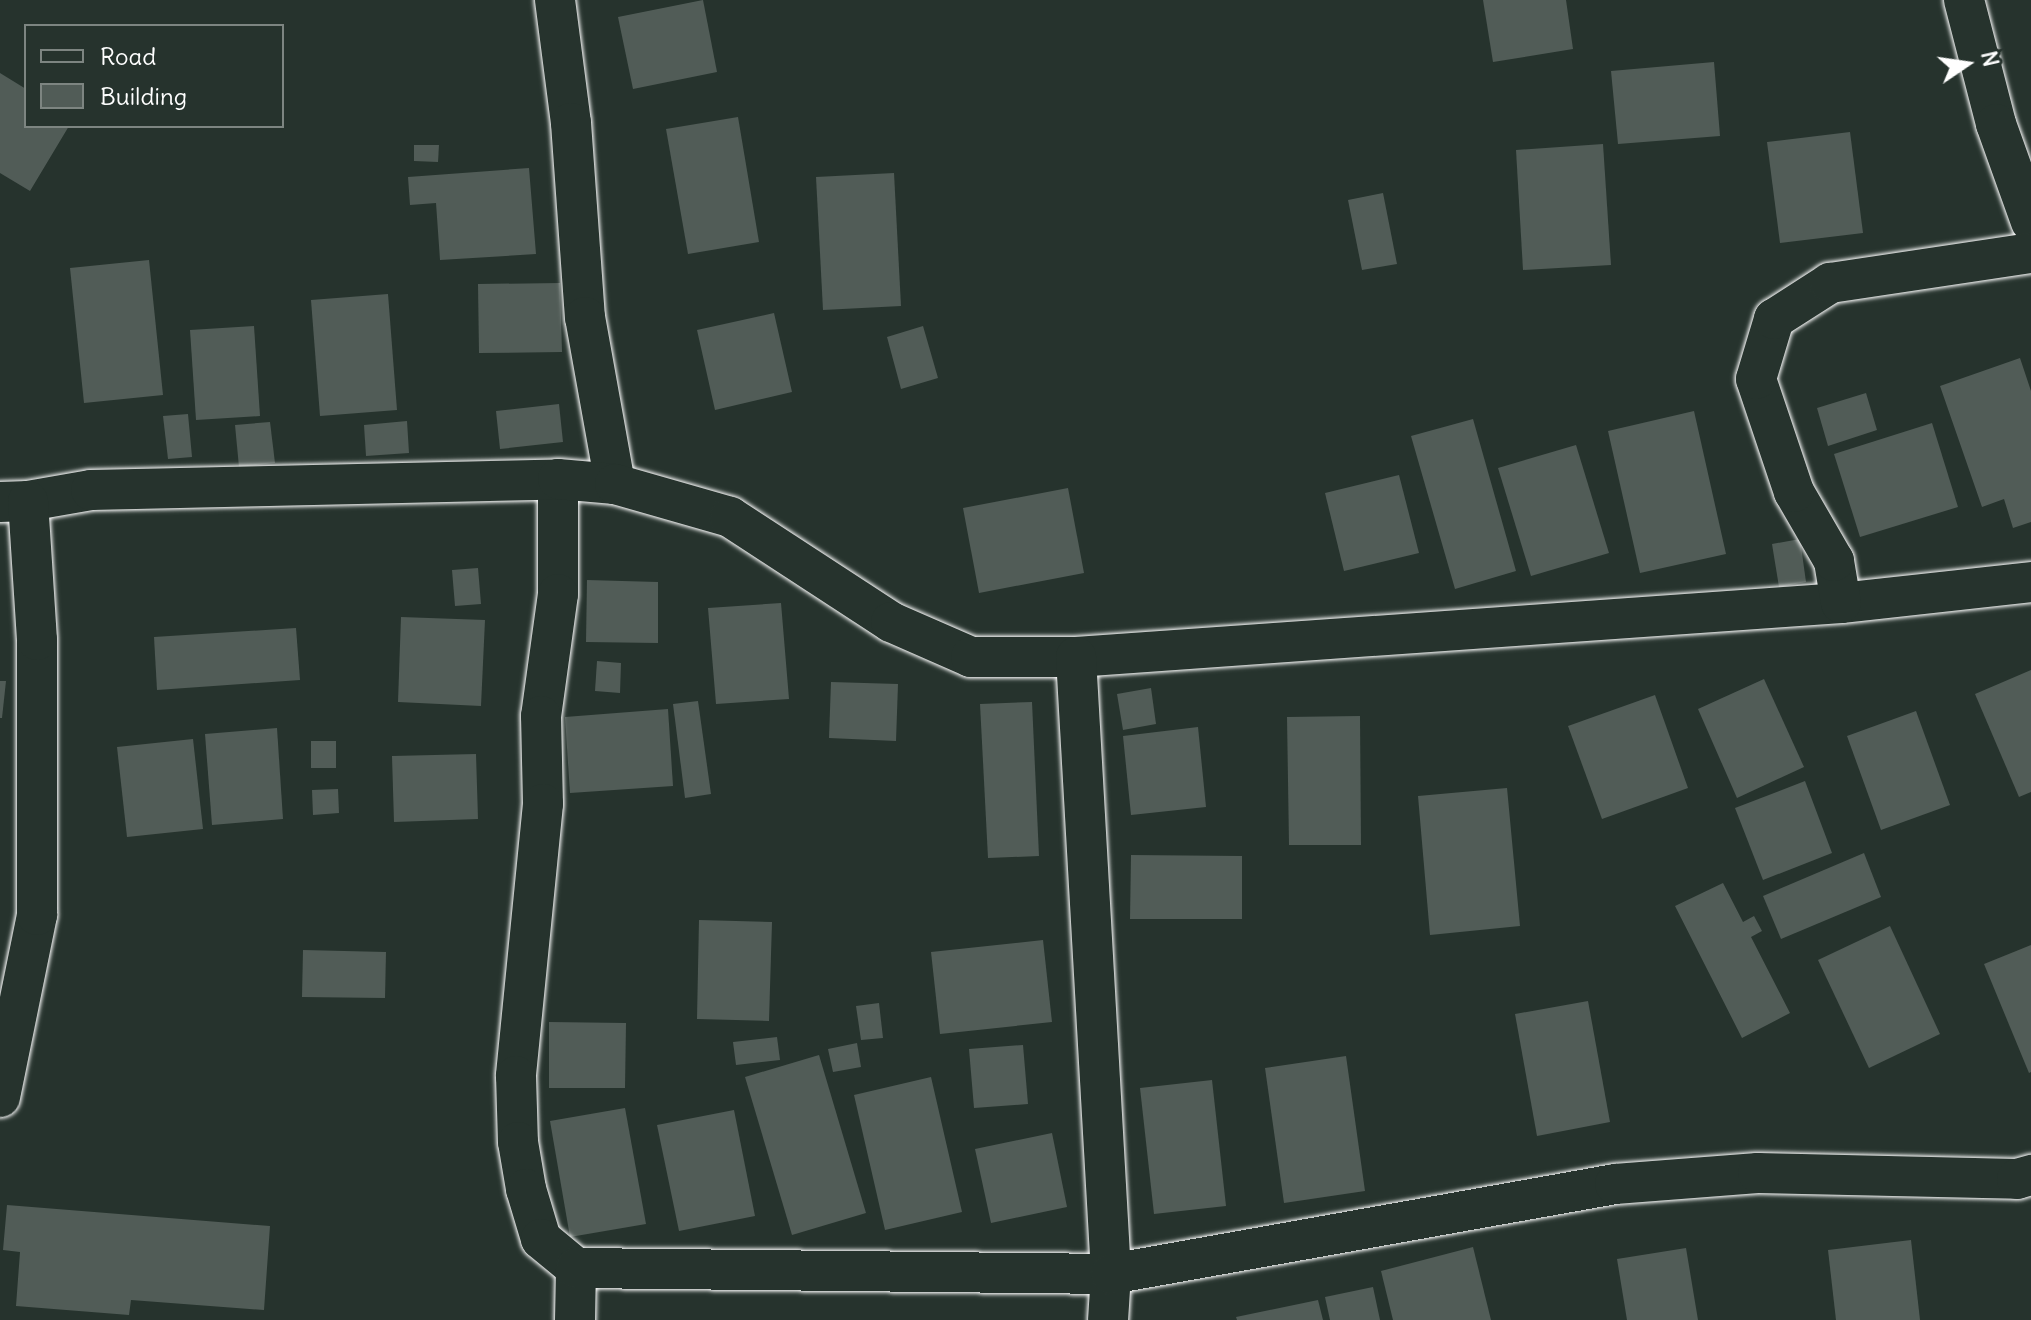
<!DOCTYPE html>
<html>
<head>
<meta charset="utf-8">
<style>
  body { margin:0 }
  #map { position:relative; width:2031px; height:1320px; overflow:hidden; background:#26332d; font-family:Delius,sans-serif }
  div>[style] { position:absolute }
  .building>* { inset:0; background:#515c57 }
  .roads { filter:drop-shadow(0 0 2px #fff) drop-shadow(0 0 2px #fff) }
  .street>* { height:40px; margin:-20px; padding:0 20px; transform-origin:20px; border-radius:20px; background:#26332d }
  span { translate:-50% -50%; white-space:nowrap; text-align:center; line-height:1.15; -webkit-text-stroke:6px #26332d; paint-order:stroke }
  .legend { position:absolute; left:24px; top:24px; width:260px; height:104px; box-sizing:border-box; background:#26332d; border:2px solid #7d8581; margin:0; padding:10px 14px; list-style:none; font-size:24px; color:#fff }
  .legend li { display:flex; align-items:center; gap:16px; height:40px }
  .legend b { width:40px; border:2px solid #7d8581 }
  .north { position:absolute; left:1927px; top:24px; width:80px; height:80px; -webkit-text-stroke:6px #26332d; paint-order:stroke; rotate:77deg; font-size:22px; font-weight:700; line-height:32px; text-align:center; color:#fff }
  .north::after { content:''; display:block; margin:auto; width:28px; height:36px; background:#fff; clip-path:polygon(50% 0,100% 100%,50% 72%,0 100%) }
</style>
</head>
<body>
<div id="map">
  <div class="building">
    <div style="clip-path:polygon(703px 0,717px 72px,633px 89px,618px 17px)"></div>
    <div style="clip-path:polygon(1483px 0,1566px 0,1573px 49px,1493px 62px)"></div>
    <div style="clip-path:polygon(1714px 62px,1720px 136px,1618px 144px,1611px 71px)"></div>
    <div style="clip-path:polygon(0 73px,26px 89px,26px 126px,69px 126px,30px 191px,0 173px)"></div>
    <div style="clip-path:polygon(738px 117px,759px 242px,688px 254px,666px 129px)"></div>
    <div style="clip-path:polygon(1850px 132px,1863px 233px,1780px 243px,1767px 142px)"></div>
    <div style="clip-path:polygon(1603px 144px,1611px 265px,1523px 270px,1516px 150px)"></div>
    <div style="clip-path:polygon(414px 145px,439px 145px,438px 162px,414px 161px)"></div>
    <div style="clip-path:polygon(529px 168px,536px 254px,440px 260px,436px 203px,410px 205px,408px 177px)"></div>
    <div style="clip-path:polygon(894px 173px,901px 306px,823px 310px,816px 177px)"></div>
    <div style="clip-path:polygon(1383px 193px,1397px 264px,1362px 270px,1348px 200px)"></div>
    <div style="clip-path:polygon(149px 260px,163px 395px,84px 403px,70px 268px)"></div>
    <div style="clip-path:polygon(560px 283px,562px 352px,479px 353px,478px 284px)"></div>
    <div style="clip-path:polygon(388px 294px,397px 410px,320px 416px,311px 300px)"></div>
    <div style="clip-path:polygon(774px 313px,792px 392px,715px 410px,697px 330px)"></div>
    <div style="clip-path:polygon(254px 326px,260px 416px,196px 420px,190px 330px)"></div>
    <div style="clip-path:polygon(923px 326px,938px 378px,901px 389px,887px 337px)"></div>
    <div style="clip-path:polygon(2020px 358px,2031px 391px,2031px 522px,2013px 528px,2004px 499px,1982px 507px,1940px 386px)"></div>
    <div style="clip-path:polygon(1866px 393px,1877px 430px,1828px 446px,1817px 408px)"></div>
    <div style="clip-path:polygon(559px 404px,563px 442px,500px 449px,496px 411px)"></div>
    <div style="clip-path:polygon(1694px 411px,1726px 554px,1640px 573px,1608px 431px)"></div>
    <div style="clip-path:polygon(188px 414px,192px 457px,168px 459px,163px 416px)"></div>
    <div style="clip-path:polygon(1473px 419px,1516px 571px,1455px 589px,1411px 436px)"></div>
    <div style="clip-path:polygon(407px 421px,409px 453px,366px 456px,364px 425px)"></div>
    <div style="clip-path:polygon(270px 422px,275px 463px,239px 467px,235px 425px)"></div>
    <div style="clip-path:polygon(1932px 423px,1958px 507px,1860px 537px,1834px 454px)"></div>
    <div style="clip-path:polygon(1576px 445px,1609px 553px,1531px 576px,1498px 468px)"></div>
    <div style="clip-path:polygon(1399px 475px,1419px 553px,1344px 571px,1325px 493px)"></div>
    <div style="clip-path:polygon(1068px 488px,1084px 573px,979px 593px,963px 508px)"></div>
    <div style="clip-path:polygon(1800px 539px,1806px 582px,1779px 587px,1772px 544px)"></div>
    <div style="clip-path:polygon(478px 568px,481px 604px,455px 606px,452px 570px)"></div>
    <div style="clip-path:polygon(587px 580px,658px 582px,658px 643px,586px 642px)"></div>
    <div style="clip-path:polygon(781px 603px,789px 699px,716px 704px,708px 608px)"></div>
    <div style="clip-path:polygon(401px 617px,485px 620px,481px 706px,398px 702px)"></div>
    <div style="clip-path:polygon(296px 628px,300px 680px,157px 690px,154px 637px)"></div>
    <div style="clip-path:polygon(597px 661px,621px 663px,620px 693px,595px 691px)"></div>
    <div style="clip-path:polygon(2031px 670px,2031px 792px,2019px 797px,1975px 694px)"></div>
    <div style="clip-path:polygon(1764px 679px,1804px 767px,1737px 798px,1698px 709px)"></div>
    <div style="clip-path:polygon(0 681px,6px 681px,2px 718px,0 718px)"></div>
    <div style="clip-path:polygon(831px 682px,898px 684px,896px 741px,829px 738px)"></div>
    <div style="clip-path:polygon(1151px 688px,1156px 724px,1123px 730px,1117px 694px)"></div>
    <div style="clip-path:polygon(1655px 695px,1688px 788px,1602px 819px,1568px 726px)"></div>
    <div style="clip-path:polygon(698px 701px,711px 794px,685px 798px,673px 704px)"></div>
    <div style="clip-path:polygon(1032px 702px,1039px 856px,988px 858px,980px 704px)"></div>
    <div style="clip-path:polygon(668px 709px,673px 786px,570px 793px,565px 717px)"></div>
    <div style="clip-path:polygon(1916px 711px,1950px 805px,1881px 830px,1847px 736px)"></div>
    <div style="clip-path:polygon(1360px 716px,1361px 845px,1289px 845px,1287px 717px)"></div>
    <div style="clip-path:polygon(1198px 727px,1206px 807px,1131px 815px,1123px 736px)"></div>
    <div style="clip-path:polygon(277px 728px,283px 819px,212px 825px,205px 734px)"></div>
    <div style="clip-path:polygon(193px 739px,203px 829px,127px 837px,117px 747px)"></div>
    <div style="clip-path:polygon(311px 741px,336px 741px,336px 768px,311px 768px)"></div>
    <div style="clip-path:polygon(476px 754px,478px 819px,394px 822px,392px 756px)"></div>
    <div style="clip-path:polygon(1805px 781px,1832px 853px,1763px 880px,1735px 808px)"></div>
    <div style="clip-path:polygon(1507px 788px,1520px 926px,1430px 935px,1418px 796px)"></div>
    <div style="clip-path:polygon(338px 789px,339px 813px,313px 815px,312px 790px)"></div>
    <div style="clip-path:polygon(1864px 853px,1881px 897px,1781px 939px,1763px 896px)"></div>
    <div style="clip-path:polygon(1131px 855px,1242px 856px,1242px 919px,1130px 919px)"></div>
    <div style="clip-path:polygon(1723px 883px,1743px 922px,1754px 916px,1762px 931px,1751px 937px,1790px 1013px,1742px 1038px,1675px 906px)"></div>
    <div style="clip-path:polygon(699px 920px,772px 922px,769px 1021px,697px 1019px)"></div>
    <div style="clip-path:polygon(1890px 926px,1940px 1034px,1869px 1068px,1818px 960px)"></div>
    <div style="clip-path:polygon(1043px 940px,1052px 1022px,940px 1034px,931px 952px)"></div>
    <div style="clip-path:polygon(2031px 945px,2031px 1072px,2029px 1073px,1984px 964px)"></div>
    <div style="clip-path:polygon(303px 950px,386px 952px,385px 998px,302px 997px)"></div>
    <div style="clip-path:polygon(1588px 1001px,1610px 1122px,1537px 1136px,1515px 1014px)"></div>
    <div style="clip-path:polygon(879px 1003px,883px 1038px,861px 1040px,856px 1006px)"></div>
    <div style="clip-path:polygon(549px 1022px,626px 1023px,625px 1088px,549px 1088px)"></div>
    <div style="clip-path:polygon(777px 1037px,780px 1060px,736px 1065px,733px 1042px)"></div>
    <div style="clip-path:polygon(857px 1043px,861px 1067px,833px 1072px,828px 1049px)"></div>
    <div style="clip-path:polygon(1023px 1045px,1028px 1104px,974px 1108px,969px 1049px)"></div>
    <div style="clip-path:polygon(819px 1055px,866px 1213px,792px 1235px,745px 1077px)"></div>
    <div style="clip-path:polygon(1346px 1056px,1365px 1191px,1284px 1203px,1265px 1068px)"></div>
    <div style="clip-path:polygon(931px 1077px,962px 1212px,885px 1230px,854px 1095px)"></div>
    <div style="clip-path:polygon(1212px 1080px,1226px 1206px,1154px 1214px,1140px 1088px)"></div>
    <div style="clip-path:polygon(625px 1108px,646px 1224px,570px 1237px,550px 1121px)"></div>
    <div style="clip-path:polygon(734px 1110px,755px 1216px,679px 1231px,657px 1125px)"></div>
    <div style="clip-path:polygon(1052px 1133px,1067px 1207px,991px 1223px,975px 1149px)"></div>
    <div style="clip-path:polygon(7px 1205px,270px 1226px,264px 1310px,131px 1300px,129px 1315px,16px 1306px,20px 1252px,3px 1250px)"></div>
    <div style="clip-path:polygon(1911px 1240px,1920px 1320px,1836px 1320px,1828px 1250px)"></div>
    <div style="clip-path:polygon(1473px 1247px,1491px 1320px,1393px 1320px,1381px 1271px)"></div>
    <div style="clip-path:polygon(1686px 1248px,1698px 1320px,1627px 1320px,1617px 1259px)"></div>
    <div style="clip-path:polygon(1373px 1287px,1380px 1320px,1330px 1320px,1325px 1297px)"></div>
    <div style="clip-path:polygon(1318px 1300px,1323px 1320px,1237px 1320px,1236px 1317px)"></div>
  </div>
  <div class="roads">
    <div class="street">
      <div style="left:555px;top:0;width:124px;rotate:82.6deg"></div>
      <div style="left:571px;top:123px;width:195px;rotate:85.9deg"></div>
      <div style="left:585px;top:317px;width:170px;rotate:79.8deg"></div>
      <div style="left:1964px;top:0;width:128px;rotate:75.5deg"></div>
      <div style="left:1996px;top:124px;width:104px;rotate:70.3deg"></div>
      <div style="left:558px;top:479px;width:115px;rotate:90deg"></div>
      <div style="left:558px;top:594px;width:123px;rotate:97.9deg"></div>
      <div style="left:541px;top:716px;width:88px;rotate:88.7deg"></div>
      <div style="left:543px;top:804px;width:273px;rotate:95.7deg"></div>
      <div style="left:516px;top:1076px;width:66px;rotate:88.3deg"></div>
      <div style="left:518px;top:1142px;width:48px;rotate:80.3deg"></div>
      <div style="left:526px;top:1189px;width:52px;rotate:73.3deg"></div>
      <div style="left:541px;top:1239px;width:45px;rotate:39.6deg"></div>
      <div style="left:576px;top:1268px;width:52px;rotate:91.1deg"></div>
      <div style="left:0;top:502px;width:28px;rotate:-2deg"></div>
      <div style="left:28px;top:501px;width:64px;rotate:-9.9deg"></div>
      <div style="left:91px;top:490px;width:467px;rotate:-1.3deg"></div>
      <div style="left:558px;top:479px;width:57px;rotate:5deg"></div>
      <div style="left:615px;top:484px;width:120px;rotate:16deg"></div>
      <div style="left:730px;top:517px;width:192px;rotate:33.1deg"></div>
      <div style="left:891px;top:622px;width:87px;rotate:23.6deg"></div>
      <div style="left:971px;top:657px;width:105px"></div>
      <div style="left:1076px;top:657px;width:767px;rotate:-4.04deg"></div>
      <div style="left:1841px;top:603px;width:191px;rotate:-6.3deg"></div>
      <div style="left:1841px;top:603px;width:43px;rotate:-99.5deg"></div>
      <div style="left:1834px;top:561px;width:80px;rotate:-120.1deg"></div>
      <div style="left:1794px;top:492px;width:119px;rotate:-108.6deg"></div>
      <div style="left:1756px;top:379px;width:63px;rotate:-73.3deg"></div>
      <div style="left:1774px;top:319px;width:67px;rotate:-32.7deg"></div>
      <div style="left:1830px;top:283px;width:203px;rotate:-8.5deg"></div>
      <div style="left:1076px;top:657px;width:618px;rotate:86.75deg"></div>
      <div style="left:1111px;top:1274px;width:46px;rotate:93.7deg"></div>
      <div style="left:0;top:1097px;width:186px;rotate:-78.5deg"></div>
      <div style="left:37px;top:915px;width:275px;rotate:-90deg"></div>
      <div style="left:37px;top:640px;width:139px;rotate:-93.7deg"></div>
      <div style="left:576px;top:1268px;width:535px;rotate:0.64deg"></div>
      <div style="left:1111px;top:1274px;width:512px;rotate:-10.12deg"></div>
      <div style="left:1615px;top:1184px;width:143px;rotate:-4.4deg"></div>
      <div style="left:1758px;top:1173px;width:259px;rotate:1.3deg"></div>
      <div style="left:2017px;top:1179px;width:15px;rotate:-16deg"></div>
    </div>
  </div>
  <ul class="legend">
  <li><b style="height:10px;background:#26332d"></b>Road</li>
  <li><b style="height:22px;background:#515c57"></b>Building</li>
  </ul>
  <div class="north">N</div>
</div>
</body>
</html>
